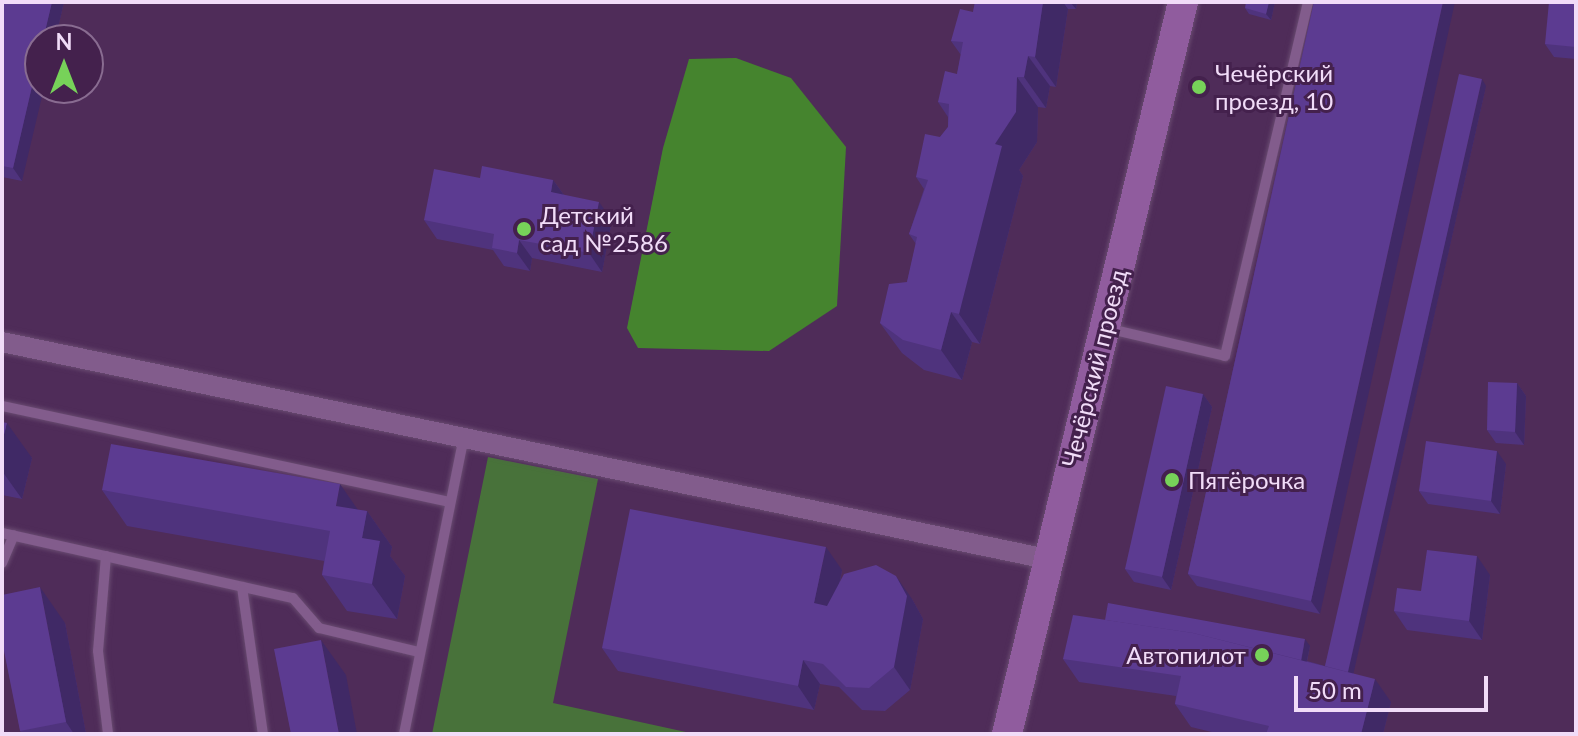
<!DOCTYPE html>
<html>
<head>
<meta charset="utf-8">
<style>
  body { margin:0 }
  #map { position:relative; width:1578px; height:736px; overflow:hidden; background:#4f2c59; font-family:Lato,sans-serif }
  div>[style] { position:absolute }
  .green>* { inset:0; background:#48723a }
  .forest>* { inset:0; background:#45842e }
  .roads { filter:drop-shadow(0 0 2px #694b71) drop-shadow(0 0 2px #694b71) }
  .service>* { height:10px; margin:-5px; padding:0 5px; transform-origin:5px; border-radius:5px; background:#825c8c }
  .minor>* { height:20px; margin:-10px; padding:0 10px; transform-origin:10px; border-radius:10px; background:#825c8c }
  .secondary>* { height:30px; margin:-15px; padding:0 15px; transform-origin:15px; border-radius:15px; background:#905c9e }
  .wall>* { inset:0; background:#4f337d }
  .shaded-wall>* { inset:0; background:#402966 }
  .building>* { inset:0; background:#5c3b91 }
  .dots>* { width:22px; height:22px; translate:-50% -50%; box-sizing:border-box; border:4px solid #44214d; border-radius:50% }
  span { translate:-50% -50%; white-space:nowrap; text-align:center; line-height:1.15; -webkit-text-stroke:6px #44214d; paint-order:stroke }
  .poi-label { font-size:24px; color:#f1dcf8 }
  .left { translate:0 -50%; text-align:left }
  .right { translate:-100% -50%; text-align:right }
  .street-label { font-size:24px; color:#f1dcf8 }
  .frame { position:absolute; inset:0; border:4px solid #f1dcf8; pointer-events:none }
  .north { position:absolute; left:24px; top:24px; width:80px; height:80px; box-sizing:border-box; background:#44214d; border:2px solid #896c91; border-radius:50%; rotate:0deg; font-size:22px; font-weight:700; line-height:32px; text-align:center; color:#f1dcf8 }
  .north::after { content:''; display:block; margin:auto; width:28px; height:36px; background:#77d259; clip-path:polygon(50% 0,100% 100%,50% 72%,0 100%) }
  .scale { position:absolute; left:1294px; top:676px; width:194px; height:36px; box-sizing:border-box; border:4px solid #f1dcf8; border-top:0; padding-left:10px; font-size:24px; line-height:28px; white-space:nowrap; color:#f1dcf8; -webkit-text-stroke:6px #44214d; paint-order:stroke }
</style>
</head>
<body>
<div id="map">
  <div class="green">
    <div style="clip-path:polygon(488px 457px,598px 479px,553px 703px,695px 734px,432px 734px)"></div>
  </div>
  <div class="forest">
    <div style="clip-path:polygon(736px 58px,791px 78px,846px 147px,837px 306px,769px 351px,638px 348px,627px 328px,663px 148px,689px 59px)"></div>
  </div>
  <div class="roads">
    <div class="service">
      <div style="left:1106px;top:328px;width:122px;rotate:13.2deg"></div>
      <div style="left:1225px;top:356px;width:364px;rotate:-76.8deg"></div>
      <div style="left:2px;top:406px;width:457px;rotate:12.1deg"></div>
      <div style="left:2px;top:533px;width:298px;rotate:12.6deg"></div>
      <div style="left:293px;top:598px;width:40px;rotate:49deg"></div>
      <div style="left:319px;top:628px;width:102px;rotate:13.6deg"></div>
      <div style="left:106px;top:556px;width:95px;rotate:94.8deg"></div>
      <div style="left:98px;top:651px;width:84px;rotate:83.1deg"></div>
      <div style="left:2px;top:563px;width:30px;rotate:-67deg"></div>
      <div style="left:242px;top:587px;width:148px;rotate:81.9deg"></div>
      <div style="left:404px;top:734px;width:303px;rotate:-78.6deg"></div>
    </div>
    <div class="minor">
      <div style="left:2px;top:342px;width:1067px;rotate:11.73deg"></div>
    </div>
    <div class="secondary">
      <div style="left:1007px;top:734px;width:753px;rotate:-76.48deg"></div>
    </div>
  </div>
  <div class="wall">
    <div style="clip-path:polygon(2px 2px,64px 2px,55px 40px,40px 40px,22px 181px,2px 177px)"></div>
    <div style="clip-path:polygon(975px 2px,1077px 2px,1076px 9px,1068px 9px,1056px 87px,1050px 86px,1046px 108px,1038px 107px,1037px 142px,1019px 170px,1023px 176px,980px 344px,972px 342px,962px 380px,924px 370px,902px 353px,880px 323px,907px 282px,916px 244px,909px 234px,924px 189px,916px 177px,940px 137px,948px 127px,948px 117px,938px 102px,957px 74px,961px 55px,951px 41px,973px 12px)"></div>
    <div style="clip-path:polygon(1275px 2px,1271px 20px,1249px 14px,1245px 8px)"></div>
    <div style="clip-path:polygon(1314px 2px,1320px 614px,1197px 586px,1188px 574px)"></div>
    <div style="clip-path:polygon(1576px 2px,1576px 59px,1554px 57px,1545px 44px)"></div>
    <div style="clip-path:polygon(1486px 86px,1353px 673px,1391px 702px,1383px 734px,1220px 734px,1191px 727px,1175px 704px,1176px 696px,1079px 682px,1063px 659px,1105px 620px,1310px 646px,1307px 661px,1325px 666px)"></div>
    <div style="clip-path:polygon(480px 178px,553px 180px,564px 195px,612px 220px,602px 272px,532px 258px,530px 271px,504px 266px,493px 250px,437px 239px,424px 220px)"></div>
    <div style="clip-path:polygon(1517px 383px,1526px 396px,1524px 445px,1496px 443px,1487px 430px)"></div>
    <div style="clip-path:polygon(1203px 394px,1212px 407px,1171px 590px,1134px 582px,1125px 569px)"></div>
    <div style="clip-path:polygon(2px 422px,32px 458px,22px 499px,2px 495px)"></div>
    <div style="clip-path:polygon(1506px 464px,1500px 514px,1428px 504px,1419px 491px)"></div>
    <div style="clip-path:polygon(102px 490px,367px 511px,392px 547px,390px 556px,405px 576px,397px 619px,347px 611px,322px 575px,324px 561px,127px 526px)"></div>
    <div style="clip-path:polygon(842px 570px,840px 582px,912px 599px,923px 619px,910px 690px,885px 711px,862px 710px,839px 687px,820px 684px,814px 710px,618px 671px,602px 648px)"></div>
    <div style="clip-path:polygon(1490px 575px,1482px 640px,1407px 630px,1394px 611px,1421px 591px)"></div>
    <div style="clip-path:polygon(65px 623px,86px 734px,22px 734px,20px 731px)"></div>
  </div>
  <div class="shaded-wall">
    <div style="clip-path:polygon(52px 2px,64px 2px,55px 40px,43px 40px)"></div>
    <div style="clip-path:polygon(1043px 2px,1063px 2px,1068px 9px,1056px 87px,1035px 57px)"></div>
    <div style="clip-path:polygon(1070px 2px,1077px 2px,1076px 9px)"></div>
    <div style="clip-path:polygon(1269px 2px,1275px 2px,1271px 20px,1266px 14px)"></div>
    <div style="clip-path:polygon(1443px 2px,1455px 2px,1320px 614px,1311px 601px)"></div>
    <div style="clip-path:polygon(40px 52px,40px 88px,44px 88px,22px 181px,13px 168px)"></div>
    <div style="clip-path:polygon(1028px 56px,1050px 86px,1046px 108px,1024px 77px)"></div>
    <div style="clip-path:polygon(1017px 77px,1038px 107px,1037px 142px,1019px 170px,1023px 176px,980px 344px,959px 314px,995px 144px)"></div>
    <div style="clip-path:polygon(1482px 79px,1486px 86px,1352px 680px,1347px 673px)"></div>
    <div style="clip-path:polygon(553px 180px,566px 198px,551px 192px)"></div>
    <div style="clip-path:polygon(599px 202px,612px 220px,602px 272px,589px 253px)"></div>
    <div style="clip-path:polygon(519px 240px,532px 258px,530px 271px,517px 253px)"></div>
    <div style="clip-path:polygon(951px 312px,972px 342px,962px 380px,941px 350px)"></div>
    <div style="clip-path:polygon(1517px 383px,1526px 396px,1524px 445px,1515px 432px)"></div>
    <div style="clip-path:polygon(1203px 394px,1212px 407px,1171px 590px,1162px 577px)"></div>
    <div style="clip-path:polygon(7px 423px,32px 458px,22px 499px,2px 471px,2px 442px)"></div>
    <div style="clip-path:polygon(1497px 451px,1506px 464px,1500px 514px,1491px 501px)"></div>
    <div style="clip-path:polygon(340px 484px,365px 520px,336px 506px)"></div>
    <div style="clip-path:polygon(367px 511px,392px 547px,390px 556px,405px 576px,397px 619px,372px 584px,362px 538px)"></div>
    <div style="clip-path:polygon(826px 547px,842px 570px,831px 626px,814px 603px)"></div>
    <div style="clip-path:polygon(1477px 556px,1490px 575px,1482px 640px,1469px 621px)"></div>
    <div style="clip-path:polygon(896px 576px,912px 599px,923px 619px,910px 690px,894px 667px)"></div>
    <div style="clip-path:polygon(40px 587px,65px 623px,86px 734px,74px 734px,66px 722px)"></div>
    <div style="clip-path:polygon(1305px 639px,1310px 646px,1305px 669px,1301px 663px)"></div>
    <div style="clip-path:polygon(321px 640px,346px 675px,357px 734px,339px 734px)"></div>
    <div style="clip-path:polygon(803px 660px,820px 684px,814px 710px,798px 686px)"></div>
    <div style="clip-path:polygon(1375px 679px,1391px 702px,1383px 734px,1361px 734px)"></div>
  </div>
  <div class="building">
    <div style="clip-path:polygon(2px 2px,52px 2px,43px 40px,40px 40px,40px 52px,13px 168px,2px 166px)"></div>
    <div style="clip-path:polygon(975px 2px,1043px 2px,1035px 57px,1028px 56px,1024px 77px,1017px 77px,1016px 112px,995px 144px,1002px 146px,959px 314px,951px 312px,941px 350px,903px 340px,880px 323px,889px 284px,907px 282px,917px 237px,909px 234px,928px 180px,916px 177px,925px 134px,940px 137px,948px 127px,949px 104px,938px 102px,945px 71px,957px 74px,963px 42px,951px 41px,960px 9px,973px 12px)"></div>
    <div style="clip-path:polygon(1246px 2px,1269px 2px,1266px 14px,1245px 8px)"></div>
    <div style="clip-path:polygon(1314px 2px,1443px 2px,1311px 601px,1188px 574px)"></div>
    <div style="clip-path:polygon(1549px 2px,1576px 2px,1576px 47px,1545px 44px)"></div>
    <div style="clip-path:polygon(1459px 74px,1482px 79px,1348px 672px,1325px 666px)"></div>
    <div style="clip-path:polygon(482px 166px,553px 180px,551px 192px,599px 202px,589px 253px,519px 240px,517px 253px,492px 248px,494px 234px,424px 220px,434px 169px,480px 178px)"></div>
    <div style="clip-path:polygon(1488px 382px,1517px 383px,1515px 432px,1487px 430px)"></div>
    <div style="clip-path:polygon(1166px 386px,1203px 394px,1162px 577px,1125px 569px)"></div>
    <div style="clip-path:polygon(2px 422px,7px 423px,2px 442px)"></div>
    <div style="clip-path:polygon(1426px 441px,1497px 451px,1491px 501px,1419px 491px)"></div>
    <div style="clip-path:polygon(111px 444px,340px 484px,336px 506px,367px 511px,362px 538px,380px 541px,372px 584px,322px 575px,330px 531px,102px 490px)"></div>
    <div style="clip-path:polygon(630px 509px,826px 547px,814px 603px,827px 606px,844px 574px,876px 565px,896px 576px,907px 596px,894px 667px,869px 688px,846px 687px,823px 664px,803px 660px,798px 686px,602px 648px)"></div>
    <div style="clip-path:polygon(1427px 550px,1477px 556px,1469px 621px,1394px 611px,1397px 588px,1421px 591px)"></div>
    <div style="clip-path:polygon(40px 587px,66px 722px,20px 731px,2px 641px,2px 595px)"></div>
    <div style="clip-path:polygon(1108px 603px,1305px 639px,1301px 660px,1193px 633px,1105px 620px)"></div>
    <div style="clip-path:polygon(1073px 615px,1193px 633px,1375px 679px,1361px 734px,1266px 734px,1269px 726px,1175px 704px,1181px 676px,1063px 659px)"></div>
    <div style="clip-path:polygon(321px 640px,339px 734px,291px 734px,274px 649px)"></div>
  </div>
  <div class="dots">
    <div style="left:1199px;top:87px;background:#77d259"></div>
    <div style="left:524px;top:229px;background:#77d259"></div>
    <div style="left:1172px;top:480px;background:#77d259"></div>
    <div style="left:1262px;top:655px;background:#77d259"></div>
  </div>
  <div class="poi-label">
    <span class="left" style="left:1215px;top:87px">Чечёрский<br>проезд, 10</span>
    <span class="left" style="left:540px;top:229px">Детский<br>сад №2586</span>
    <span class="left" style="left:1188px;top:480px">Пятёрочка</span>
    <span class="right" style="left:1246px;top:655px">Автопилот</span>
  </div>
  <div class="street-label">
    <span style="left:1094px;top:368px;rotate:-76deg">Чечёрский проезд</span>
  </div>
  <div class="frame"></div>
  <div class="north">N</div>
  <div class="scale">50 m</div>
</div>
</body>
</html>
